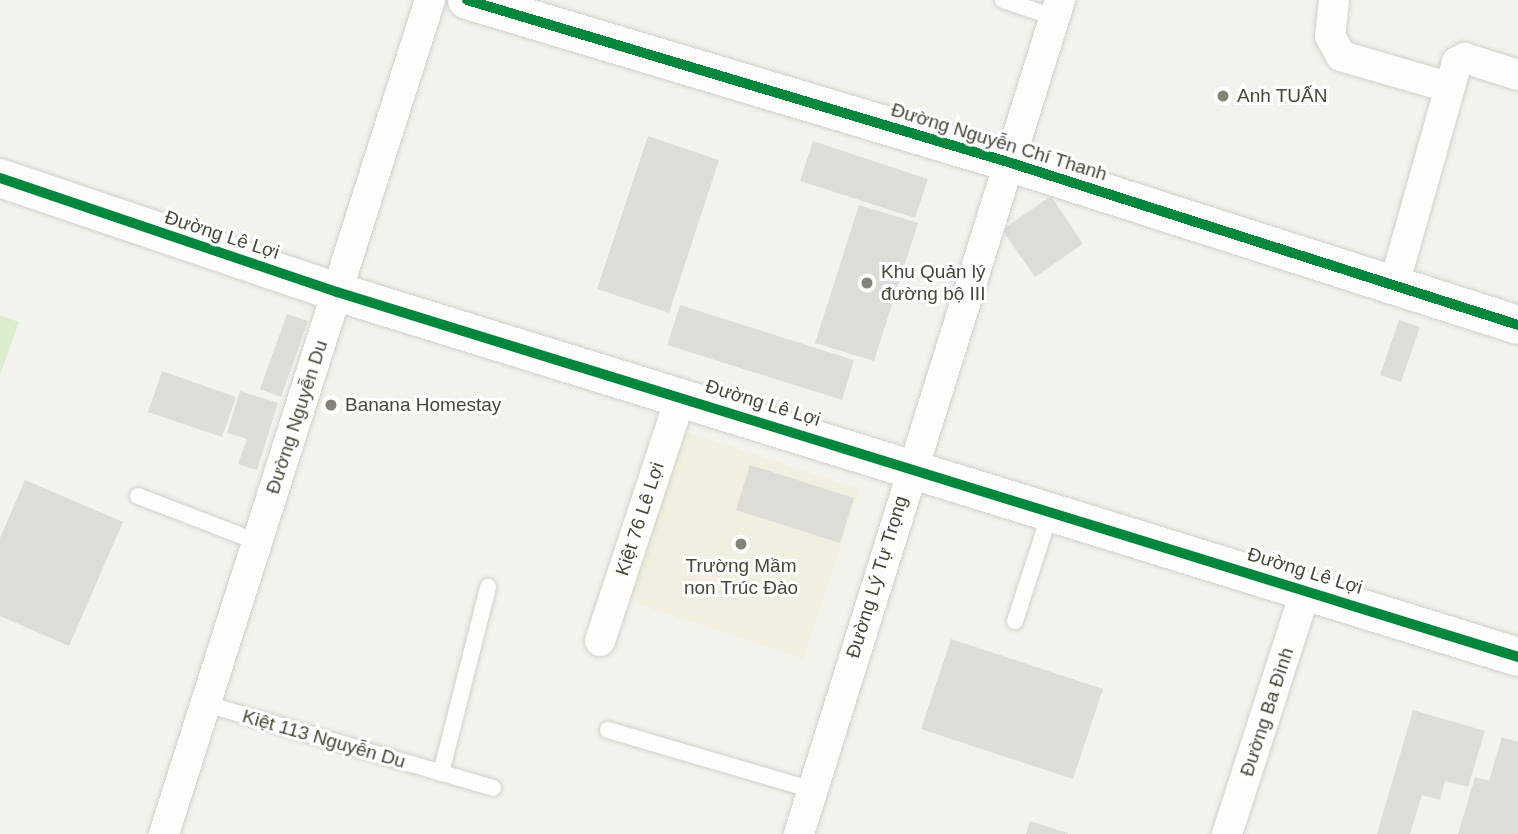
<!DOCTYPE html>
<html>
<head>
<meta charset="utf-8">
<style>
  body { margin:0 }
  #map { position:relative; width:1518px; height:834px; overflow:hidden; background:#f3f3ee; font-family:Arial,sans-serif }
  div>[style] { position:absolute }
  .education>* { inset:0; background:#f1f0e0 }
  .green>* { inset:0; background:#daeece }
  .building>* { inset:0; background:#dddcd6 }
  .roads { filter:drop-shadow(0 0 2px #d1d1cb) drop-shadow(0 0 2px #d1d1cb) }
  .service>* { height:16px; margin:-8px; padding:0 8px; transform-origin:8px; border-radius:8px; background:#fdfdfc }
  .minor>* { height:30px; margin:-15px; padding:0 15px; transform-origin:15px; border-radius:15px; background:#fdfdfc }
  .tertiary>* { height:38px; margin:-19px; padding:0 19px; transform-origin:19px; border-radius:19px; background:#fdfdfc }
  .cycleway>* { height:10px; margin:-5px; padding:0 5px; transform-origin:5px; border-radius:5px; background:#00873e }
  .dots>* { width:19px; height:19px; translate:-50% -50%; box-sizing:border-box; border:4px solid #fff; border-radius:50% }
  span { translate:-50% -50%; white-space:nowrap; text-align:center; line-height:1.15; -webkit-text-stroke:6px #fff; paint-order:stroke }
  .poi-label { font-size:19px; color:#4a4738 }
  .left { translate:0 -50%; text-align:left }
  .street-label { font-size:19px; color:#4a4738 }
</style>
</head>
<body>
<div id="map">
  <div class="education">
    <div style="clip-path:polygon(679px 429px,860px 489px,803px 659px,622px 599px)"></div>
  </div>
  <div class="green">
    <div style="clip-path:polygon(0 315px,19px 322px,0 375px)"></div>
  </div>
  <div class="building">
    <div style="clip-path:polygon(648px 136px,719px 160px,669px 313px,597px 289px)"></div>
    <div style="clip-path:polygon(813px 141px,928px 179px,915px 218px,800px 181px)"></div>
    <div style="clip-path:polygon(1051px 196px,1083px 244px,1035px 277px,1002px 230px)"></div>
    <div style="clip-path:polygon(859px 205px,918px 223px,874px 361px,815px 343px)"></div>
    <div style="clip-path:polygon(680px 305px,854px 360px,842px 400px,667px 345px)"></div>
    <div style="clip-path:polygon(287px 314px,308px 321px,281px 397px,260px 389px)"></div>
    <div style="clip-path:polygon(1399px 320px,1420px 327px,1401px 382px,1380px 375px)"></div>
    <div style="clip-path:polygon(162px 371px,236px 397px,222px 437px,148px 412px)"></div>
    <div style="clip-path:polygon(240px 391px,278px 403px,257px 470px,238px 464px,247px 439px,227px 433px)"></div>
    <div style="clip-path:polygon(750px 465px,854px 498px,840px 543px,736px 510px)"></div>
    <div style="clip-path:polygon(25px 480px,123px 522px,69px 646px,0 616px,0 538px)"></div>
    <div style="clip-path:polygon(951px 639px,1103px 689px,1073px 779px,921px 729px)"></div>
    <div style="clip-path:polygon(1413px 710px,1485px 731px,1468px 787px,1445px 781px,1440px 800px,1422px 795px,1410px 834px,1377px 834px)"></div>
    <div style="clip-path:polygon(1502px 737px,1518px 742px,1518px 834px,1458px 834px,1475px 777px,1489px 781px)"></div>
    <div style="clip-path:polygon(1030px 821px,1068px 833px,1068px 834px,1026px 834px)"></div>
  </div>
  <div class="roads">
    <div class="service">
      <div style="left:1003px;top:0;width:54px;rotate:18.4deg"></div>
      <div style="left:138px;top:496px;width:129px;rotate:21deg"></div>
      <div style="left:1015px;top:621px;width:114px;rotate:-72deg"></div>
      <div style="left:206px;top:704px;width:299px;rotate:16.3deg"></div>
      <div style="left:608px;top:730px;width:214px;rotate:16.3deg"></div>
      <div style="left:441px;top:773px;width:192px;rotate:-75.8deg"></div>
    </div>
    <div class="minor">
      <div style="left:1334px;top:0;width:36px;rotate:96deg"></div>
      <div style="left:1330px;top:36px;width:23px;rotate:61deg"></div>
      <div style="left:1341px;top:56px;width:111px;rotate:16.2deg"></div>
      <div style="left:1394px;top:285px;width:232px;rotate:-74.2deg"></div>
      <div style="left:1457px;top:62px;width:9px;rotate:-27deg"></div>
      <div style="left:1465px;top:58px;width:56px;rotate:17.8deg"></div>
      <div style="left:600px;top:641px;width:258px;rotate:-71.7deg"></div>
      <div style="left:164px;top:834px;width:875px;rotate:-72.31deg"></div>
      <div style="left:799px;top:834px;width:874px;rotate:-72.62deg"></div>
      <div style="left:1227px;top:834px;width:256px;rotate:-72.1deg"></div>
    </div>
    <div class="tertiary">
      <div style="left:467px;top:0;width:565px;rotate:16.67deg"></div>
      <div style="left:1008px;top:162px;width:535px;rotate:17.72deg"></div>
      <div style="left:0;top:178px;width:356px;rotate:18.7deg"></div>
      <div style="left:337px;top:292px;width:1236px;rotate:17.17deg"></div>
    </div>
  </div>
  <div class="cycleway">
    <div style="left:467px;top:0;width:565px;rotate:16.67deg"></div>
    <div style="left:1008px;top:162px;width:535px;rotate:17.72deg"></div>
    <div style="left:0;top:178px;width:356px;rotate:18.7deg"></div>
    <div style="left:337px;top:292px;width:1236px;rotate:17.17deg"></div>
  </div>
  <div class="dots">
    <div style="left:1223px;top:96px;background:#858378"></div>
    <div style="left:867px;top:283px;background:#858378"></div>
    <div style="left:331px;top:405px;background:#858378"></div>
    <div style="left:741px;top:544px;background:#858378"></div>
  </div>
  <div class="poi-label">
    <span class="left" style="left:1237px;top:96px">Anh TUẤN</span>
    <span class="left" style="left:881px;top:283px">Khu Quản lý<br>đường bộ III</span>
    <span class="left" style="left:345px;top:405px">Banana Homestay</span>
    <span style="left:741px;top:577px">Trường Mầm<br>non Trúc Đào</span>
  </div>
  <div class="street-label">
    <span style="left:999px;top:142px;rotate:17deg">Đường Nguyễn Chí Thanh</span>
    <span style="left:222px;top:235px;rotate:18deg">Đường Lê Lợi</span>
    <span style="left:763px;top:403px;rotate:17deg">Đường Lê Lợi</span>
    <span style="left:297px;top:417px;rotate:-72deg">Đường Nguyễn Du</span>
    <span style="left:640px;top:519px;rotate:-72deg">Kiệt 76 Lê Lợi</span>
    <span style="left:1305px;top:571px;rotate:17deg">Đường Lê Lợi</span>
    <span style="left:877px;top:577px;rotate:-73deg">Đường Lý Tự Trọng</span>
    <span style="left:1267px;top:712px;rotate:-72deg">Đường Ba Đình</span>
    <span style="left:324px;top:739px;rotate:16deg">Kiệt 113 Nguyễn Du</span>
  </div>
</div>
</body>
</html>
